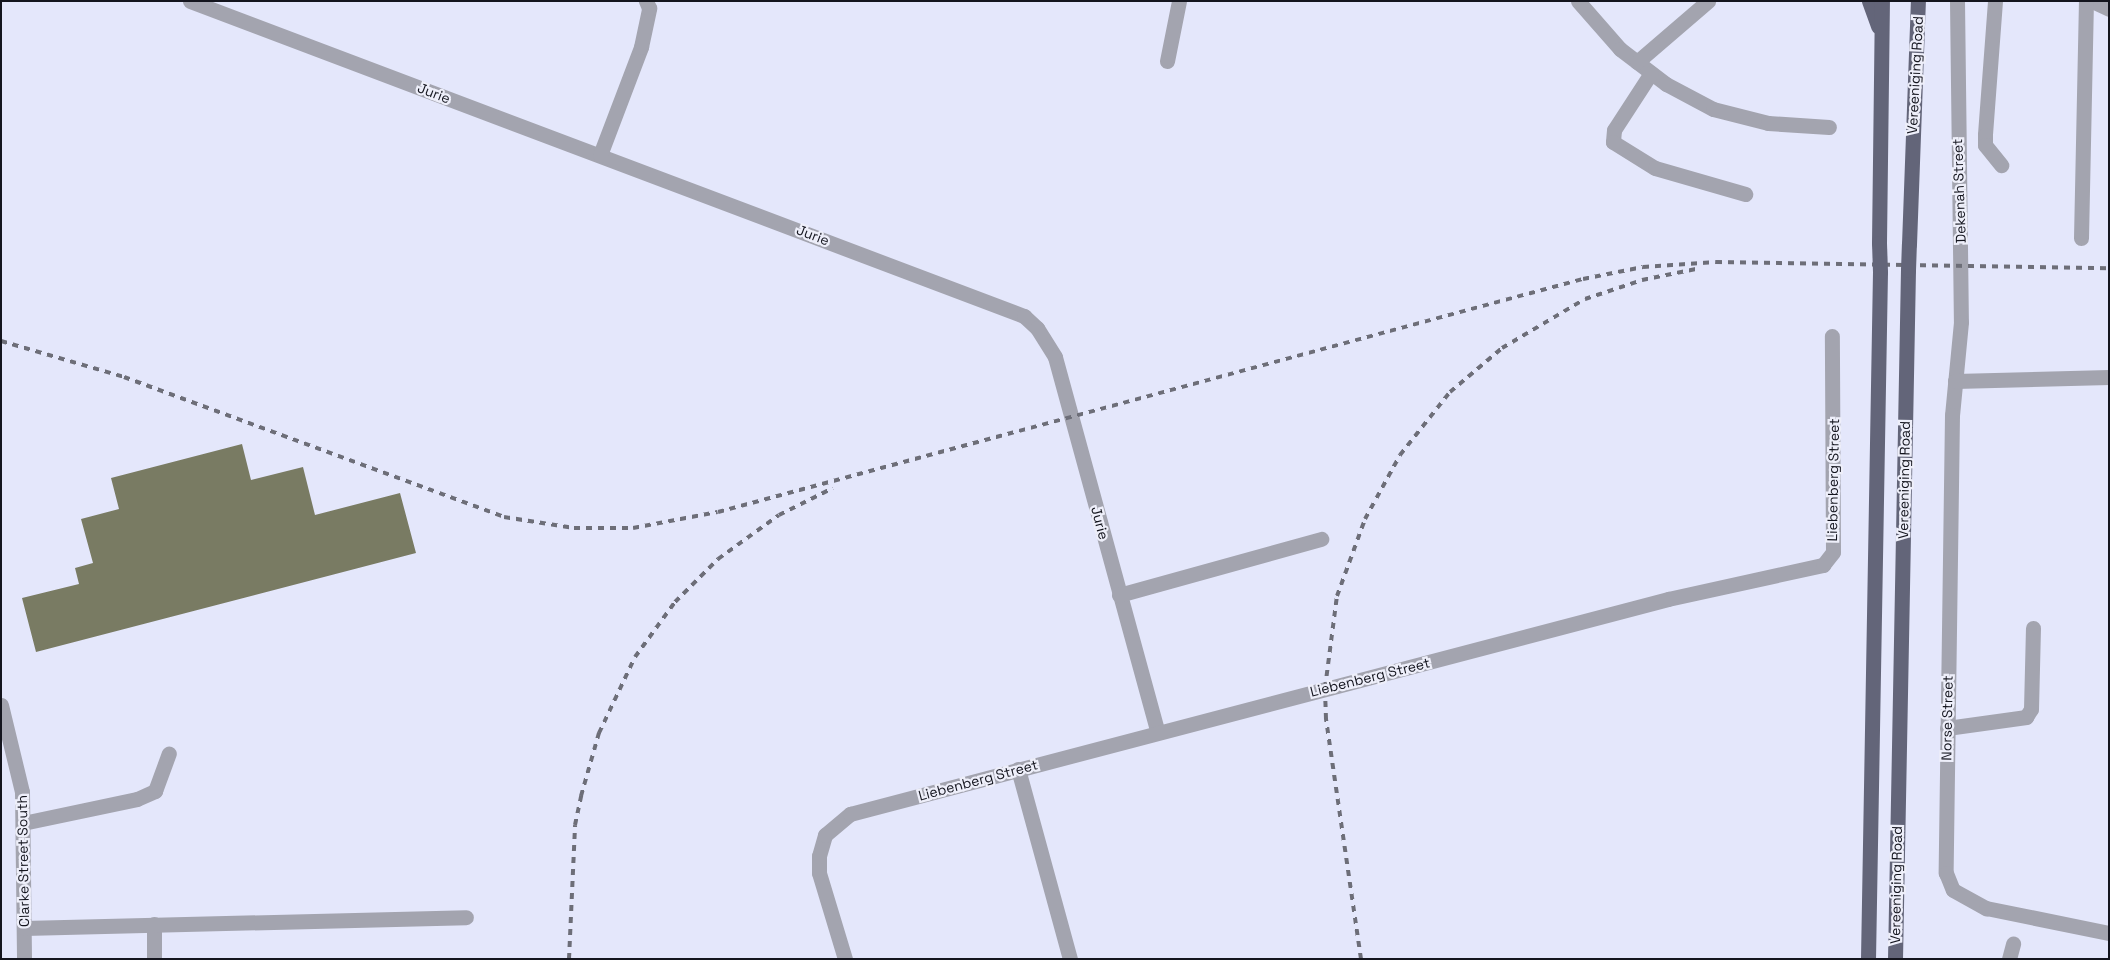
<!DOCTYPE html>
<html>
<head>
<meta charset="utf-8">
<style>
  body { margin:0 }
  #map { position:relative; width:2110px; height:960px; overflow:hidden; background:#eeeffa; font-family:"Space Grotesk",sans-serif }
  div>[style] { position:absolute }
  .built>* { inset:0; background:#e4e7fb }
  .building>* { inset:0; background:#797b63 }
  .minor>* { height:15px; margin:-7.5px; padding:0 7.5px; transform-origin:7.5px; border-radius:7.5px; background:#a3a4af }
  .major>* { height:15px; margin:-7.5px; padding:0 7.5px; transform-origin:7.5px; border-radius:7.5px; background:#636579 }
  .rail>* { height:4px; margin-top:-2px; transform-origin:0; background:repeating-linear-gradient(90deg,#6d6e78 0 6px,transparent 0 12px) }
  .major-bridge>* { height:15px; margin:-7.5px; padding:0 7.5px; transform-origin:7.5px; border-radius:7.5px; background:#636579 }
  span { translate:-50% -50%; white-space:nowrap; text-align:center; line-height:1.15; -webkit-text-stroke:4.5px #eeeffa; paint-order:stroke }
  .street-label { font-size:14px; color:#14151e }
  .frame { position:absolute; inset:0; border:2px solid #14151e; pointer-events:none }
</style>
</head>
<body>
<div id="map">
  <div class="built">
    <div style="clip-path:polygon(1px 1px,2109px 1px,2109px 959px,1px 959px)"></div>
  </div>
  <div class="building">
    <div style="clip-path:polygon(242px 444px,251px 480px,303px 467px,315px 515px,400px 493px,416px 553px,36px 652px,22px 598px,79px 584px,75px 568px,93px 563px,81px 519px,119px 509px,111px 478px)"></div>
  </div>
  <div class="minor">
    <div style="left:190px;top:1px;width:892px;rotate:20.69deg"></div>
    <div style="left:1024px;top:316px;width:18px;rotate:43deg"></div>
    <div style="left:1037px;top:328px;width:34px;rotate:58deg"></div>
    <div style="left:1055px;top:357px;width:388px;rotate:74.7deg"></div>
    <div style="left:1578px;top:1px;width:64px;rotate:48.8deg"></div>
    <div style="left:1620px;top:49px;width:58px;rotate:37.3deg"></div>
    <div style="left:1666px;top:84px;width:53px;rotate:28deg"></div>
    <div style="left:1713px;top:109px;width:57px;rotate:14.3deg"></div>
    <div style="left:1768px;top:123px;width:61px;rotate:3.8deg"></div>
    <div style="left:1957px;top:1px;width:321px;rotate:89.3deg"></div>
    <div style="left:1961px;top:322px;width:93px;rotate:95.5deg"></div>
    <div style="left:1952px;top:415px;width:458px;rotate:90.8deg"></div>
    <div style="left:1946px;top:873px;width:18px;rotate:68deg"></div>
    <div style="left:1953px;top:890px;width:38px;rotate:29deg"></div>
    <div style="left:1986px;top:908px;width:126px;rotate:11.5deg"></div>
    <div style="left:1995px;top:1px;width:134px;rotate:94.3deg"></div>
    <div style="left:1985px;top:135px;width:10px;rotate:90deg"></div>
    <div style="left:1985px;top:145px;width:26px;rotate:51deg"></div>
    <div style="left:2092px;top:1px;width:19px;rotate:25deg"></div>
    <div style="left:1167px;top:61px;width:61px;rotate:-78.7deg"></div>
    <div style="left:1637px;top:62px;width:94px;rotate:-40.7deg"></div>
    <div style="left:1651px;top:73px;width:68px;rotate:123deg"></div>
    <div style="left:1614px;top:130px;width:12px;rotate:95deg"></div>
    <div style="left:1613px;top:142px;width:49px;rotate:31.8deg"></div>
    <div style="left:1655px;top:168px;width:94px;rotate:16.1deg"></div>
    <div style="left:600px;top:155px;width:116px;rotate:-69.2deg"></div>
    <div style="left:641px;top:47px;width:40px;rotate:-78deg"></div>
    <div style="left:649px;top:8px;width:8px;rotate:-113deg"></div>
    <div style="left:2081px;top:238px;width:237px;rotate:-88.8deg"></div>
    <div style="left:1955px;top:381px;width:154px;rotate:-1.5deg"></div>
    <div style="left:1119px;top:595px;width:210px;rotate:-15.5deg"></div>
    <div style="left:1px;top:705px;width:89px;rotate:76.4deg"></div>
    <div style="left:22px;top:792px;width:167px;rotate:89.3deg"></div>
    <div style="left:1947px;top:728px;width:80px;rotate:-7.9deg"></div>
    <div style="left:2026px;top:717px;width:9px;rotate:-58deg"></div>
    <div style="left:2031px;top:709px;width:81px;rotate:-88.6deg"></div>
    <div style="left:1018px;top:769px;width:197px;rotate:74.7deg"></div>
    <div style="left:23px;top:823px;width:116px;rotate:-11.9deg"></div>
    <div style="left:137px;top:799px;width:20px;rotate:-24deg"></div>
    <div style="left:155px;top:791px;width:40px;rotate:-69.8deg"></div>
    <div style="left:154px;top:924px;width:35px;rotate:90deg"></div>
    <div style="left:24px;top:928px;width:442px;rotate:-1.4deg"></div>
    <div style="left:845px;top:959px;width:90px;rotate:-106.8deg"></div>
    <div style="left:819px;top:873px;width:17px;rotate:-90deg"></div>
    <div style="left:819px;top:856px;width:22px;rotate:-74deg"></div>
    <div style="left:825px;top:835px;width:33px;rotate:-40deg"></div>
    <div style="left:850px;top:814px;width:846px;rotate:-14.73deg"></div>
    <div style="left:1668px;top:599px;width:159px;rotate:-12.4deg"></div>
    <div style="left:1823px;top:565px;width:16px;rotate:-52deg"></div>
    <div style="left:1833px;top:552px;width:216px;rotate:-90.3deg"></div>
    <div style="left:2009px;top:959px;width:16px;rotate:-75deg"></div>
  </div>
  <div class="major">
    <div style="left:1869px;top:1px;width:27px;rotate:70deg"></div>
    <div style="left:1879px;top:243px;width:242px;rotate:-89.3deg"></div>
    <div style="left:1909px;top:244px;width:243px;rotate:-87.9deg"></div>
    <div style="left:1868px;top:959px;width:687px;rotate:-89deg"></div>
    <div style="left:1895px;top:959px;width:689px;rotate:-88.92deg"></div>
  </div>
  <div class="rail">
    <div style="left:1px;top:341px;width:128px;rotate:16.3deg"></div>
    <div style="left:124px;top:377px;width:405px;rotate:20.2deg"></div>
    <div style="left:504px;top:517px;width:71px;rotate:8.9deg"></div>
    <div style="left:574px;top:528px;width:59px"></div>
    <div style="left:633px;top:528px;width:86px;rotate:-10.7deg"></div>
    <div style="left:718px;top:512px;width:896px;rotate:-15.08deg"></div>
    <div style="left:1583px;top:279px;width:61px;rotate:-11.3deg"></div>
    <div style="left:1643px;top:267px;width:73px;rotate:-3.9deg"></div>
    <div style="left:1716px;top:262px;width:393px;rotate:0.9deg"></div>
    <div style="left:569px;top:959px;width:134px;rotate:-87.4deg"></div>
    <div style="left:575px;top:825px;width:30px;rotate:-78deg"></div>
    <div style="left:581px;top:796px;width:66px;rotate:-74.1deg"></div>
    <div style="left:599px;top:733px;width:84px;rotate:-64.7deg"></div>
    <div style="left:635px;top:657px;width:68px;rotate:-54deg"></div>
    <div style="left:675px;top:602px;width:61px;rotate:-45deg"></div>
    <div style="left:718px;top:559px;width:75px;rotate:-35.8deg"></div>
    <div style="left:779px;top:515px;width:60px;rotate:-26.6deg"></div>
    <div style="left:1361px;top:959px;width:243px;rotate:-98.3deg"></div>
    <div style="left:1326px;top:719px;width:31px;rotate:-92deg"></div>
    <div style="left:1325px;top:688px;width:93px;rotate:-82.6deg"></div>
    <div style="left:1337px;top:596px;width:82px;rotate:-70deg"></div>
    <div style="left:1365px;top:519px;width:73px;rotate:-61.3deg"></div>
    <div style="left:1400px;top:455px;width:80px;rotate:-51.6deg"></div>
    <div style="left:1450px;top:392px;width:68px;rotate:-40.2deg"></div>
    <div style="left:1502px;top:348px;width:96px;rotate:-30.6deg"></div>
    <div style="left:1585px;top:299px;width:60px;rotate:-18.4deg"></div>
    <div style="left:1642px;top:280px;width:55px;rotate:-11.5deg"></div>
  </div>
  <div class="major-bridge">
    <div style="left:1879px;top:243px;width:29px;rotate:88deg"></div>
    <div style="left:1908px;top:270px;width:26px;rotate:-88deg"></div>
  </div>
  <div class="street-label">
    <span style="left:1915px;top:75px;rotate:-87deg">Vereeniging Road</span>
    <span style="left:434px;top:93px;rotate:21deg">Jurie</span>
    <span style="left:1959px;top:191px;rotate:-92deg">Dekenah Street</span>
    <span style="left:813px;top:235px;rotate:21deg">Jurie</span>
    <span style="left:1833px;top:480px;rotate:-89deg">Liebenberg Street</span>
    <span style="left:1904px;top:480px;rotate:-89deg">Vereeniging Road</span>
    <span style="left:1100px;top:523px;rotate:75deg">Jurie</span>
    <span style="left:1370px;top:677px;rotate:-14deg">Liebenberg Street</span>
    <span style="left:1947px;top:718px;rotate:-89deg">Norse Street</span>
    <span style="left:978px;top:780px;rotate:-15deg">Liebenberg Street</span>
    <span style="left:23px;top:861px;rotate:-91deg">Clarke Street South</span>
    <span style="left:1896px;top:885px;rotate:-89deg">Vereeniging Road</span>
  </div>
  <div class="frame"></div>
</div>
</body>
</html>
